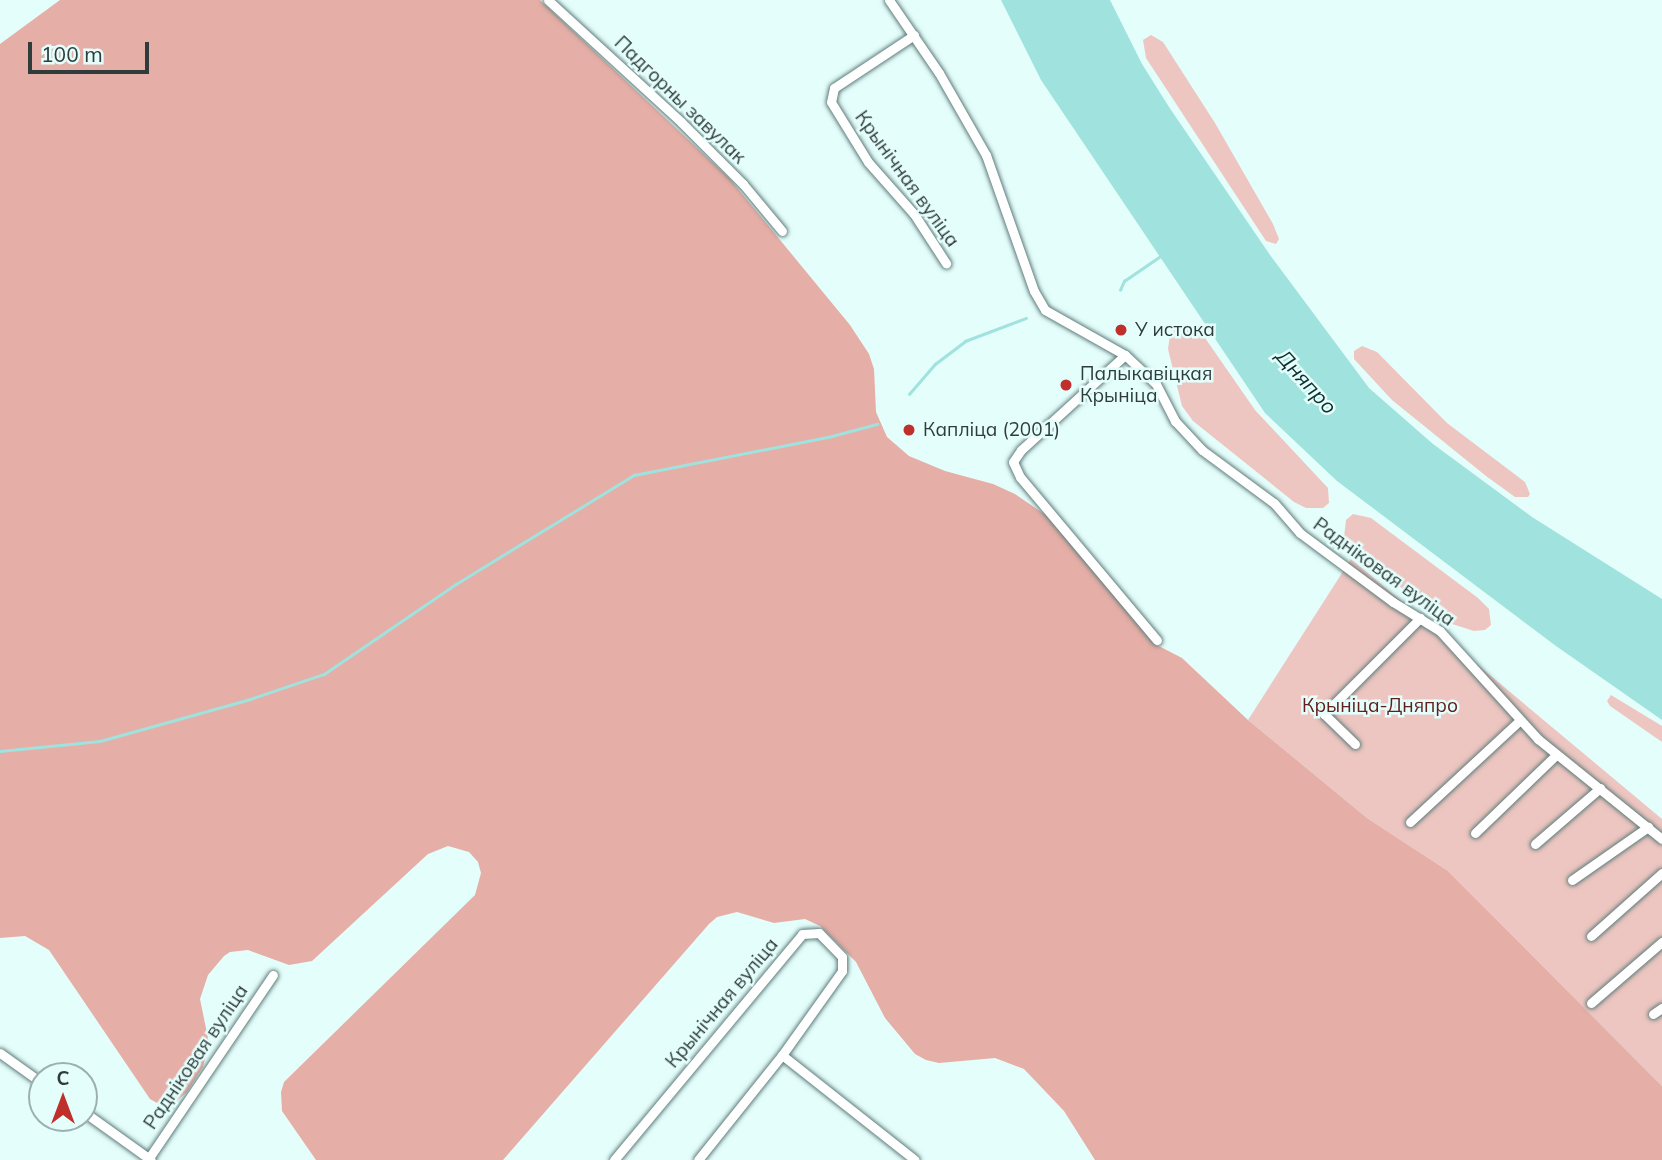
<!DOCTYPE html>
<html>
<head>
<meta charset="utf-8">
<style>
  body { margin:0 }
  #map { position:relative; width:1662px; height:1160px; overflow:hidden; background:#e4fefc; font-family:Mulish,sans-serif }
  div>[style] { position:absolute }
  .green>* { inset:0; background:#edc6c1 }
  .forest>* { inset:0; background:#e5aea7 }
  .water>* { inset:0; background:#a0e2de }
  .stream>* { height:2.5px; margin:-1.25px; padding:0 1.25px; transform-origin:1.25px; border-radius:1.25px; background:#a0e2de }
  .roads { filter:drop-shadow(0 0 2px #607d7b) drop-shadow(0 0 2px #607d7b) }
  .street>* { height:9px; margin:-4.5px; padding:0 4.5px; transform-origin:4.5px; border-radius:4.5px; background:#fff }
  .dots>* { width:19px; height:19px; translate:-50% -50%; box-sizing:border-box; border:4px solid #e4fefc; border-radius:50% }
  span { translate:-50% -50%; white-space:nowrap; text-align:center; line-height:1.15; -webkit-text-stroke:5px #e4fefc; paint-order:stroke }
  .street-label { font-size:19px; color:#2f3c3b }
  .poi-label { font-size:19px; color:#2f3c3b }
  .left { translate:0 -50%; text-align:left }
  .park-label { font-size:19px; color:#62201c }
  .water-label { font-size:21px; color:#0f302f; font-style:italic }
  .north { position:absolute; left:28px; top:1062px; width:70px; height:70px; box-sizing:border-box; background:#e4fefc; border:2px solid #9cb0af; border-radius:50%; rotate:0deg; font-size:19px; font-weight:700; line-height:28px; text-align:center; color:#2f3c3b }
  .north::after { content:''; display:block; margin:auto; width:24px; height:32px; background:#bf302d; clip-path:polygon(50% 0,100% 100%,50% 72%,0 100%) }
  .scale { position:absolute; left:28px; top:42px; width:121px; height:32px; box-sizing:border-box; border:4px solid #2f3c3b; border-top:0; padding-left:9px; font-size:21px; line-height:24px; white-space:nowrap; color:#2f3c3b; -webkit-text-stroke:5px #e4fefc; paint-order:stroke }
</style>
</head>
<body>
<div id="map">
  <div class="green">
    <div style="clip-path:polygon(1151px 35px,1163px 42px,1215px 123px,1273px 224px,1279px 239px,1276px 244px,1266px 241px,1146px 58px,1143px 40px)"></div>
    <div style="clip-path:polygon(1186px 324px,1195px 326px,1203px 335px,1255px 410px,1328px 488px,1329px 503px,1323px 508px,1306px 508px,1294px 502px,1193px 421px,1182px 406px,1168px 349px,1170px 335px,1176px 326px)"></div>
    <div style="clip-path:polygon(1362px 346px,1377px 352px,1447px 423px,1525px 482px,1530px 494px,1528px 497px,1515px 497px,1486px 476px,1392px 400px,1354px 359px,1354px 351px)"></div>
    <div style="clip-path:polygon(1353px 514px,1371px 518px,1478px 598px,1489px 609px,1491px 625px,1485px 630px,1474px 631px,1449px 623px,1357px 555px,1344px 537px,1346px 520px)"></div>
    <div style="clip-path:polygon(1351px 559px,1662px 819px,1662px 1086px,1448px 871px,1367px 818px,1248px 720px)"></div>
    <div style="clip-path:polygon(1611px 695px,1662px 726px,1662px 742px,1610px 706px,1607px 701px)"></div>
  </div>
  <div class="forest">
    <div style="clip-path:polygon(60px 0,540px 0,729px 178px,850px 325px,869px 354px,874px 369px,876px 412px,887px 437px,909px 456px,945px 471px,993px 484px,1015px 494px,1050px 518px,1153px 643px,1182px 658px,1248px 720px,1367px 818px,1448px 871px,1662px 1086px,1662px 1160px,1095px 1160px,1064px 1111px,1024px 1069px,995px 1058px,939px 1063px,926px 1060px,915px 1054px,885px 1018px,856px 962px,820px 926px,805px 919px,774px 923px,737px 912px,717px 917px,709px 924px,503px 1160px,316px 1160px,282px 1111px,281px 1092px,284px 1082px,475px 895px,481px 873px,478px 862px,469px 852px,448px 846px,428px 854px,312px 961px,289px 965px,248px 950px,230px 952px,224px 956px,208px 975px,200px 999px,209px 1043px,203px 1067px,187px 1092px,174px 1103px,157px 1103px,150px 1099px,49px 950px,25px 936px,0 938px,0 44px)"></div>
  </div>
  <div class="water">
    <div style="clip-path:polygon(1001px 0,1110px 0,1142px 64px,1169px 107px,1270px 255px,1369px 388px,1433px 444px,1532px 517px,1662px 599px,1662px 720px,1556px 646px,1337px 481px,1265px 413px,1041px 80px)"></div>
  </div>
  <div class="stream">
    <div style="left:1120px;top:290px;width:10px;rotate:-66deg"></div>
    <div style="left:1124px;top:281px;width:46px;rotate:-34.4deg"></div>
    <div style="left:909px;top:394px;width:40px;rotate:-49deg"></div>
    <div style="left:935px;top:364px;width:38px;rotate:-37deg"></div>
    <div style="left:965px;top:341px;width:65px;rotate:-20.7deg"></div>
    <div style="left:0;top:751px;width:100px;rotate:-5.7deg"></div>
    <div style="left:100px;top:741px;width:153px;rotate:-15.6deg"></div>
    <div style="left:247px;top:700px;width:81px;rotate:-18.7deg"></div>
    <div style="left:324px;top:674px;width:160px;rotate:-34.3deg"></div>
    <div style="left:456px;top:584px;width:209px;rotate:-31.5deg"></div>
    <div style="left:634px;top:475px;width:198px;rotate:-11.1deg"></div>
    <div style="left:828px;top:437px;width:51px;rotate:-14.9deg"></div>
  </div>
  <div class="roads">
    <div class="street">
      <div style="left:548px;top:0;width:180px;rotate:42.5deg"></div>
      <div style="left:681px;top:122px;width:88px;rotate:45deg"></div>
      <div style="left:743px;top:184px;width:61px;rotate:50.3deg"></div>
      <div style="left:889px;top:0;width:88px;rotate:55.6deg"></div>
      <div style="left:939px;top:73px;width:95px;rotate:60.2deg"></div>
      <div style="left:986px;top:155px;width:144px;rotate:70.6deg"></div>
      <div style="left:1034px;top:291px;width:22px;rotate:60deg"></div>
      <div style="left:1045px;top:310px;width:92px;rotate:29.4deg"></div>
      <div style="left:1125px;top:355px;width:42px;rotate:43.1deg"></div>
      <div style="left:1156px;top:384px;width:42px;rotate:62.8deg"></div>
      <div style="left:1175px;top:421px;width:40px;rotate:47deg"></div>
      <div style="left:1202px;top:450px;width:89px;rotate:36.4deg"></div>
      <div style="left:1274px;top:503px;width:40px;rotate:49deg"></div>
      <div style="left:1300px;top:533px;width:116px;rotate:36.6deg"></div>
      <div style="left:1393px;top:602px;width:55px;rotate:31.7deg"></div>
      <div style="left:1440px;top:631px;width:146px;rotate:47.8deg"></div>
      <div style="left:1538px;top:739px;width:159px;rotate:38.9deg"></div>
      <div style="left:914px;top:35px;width:96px;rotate:146.5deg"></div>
      <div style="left:834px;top:88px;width:14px;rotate:102deg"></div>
      <div style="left:831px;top:102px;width:70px;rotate:58.3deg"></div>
      <div style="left:868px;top:162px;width:69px;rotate:48.5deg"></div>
      <div style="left:914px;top:214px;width:59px;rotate:56.9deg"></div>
      <div style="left:1125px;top:355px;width:141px;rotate:137.6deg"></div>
      <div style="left:1021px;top:450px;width:14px;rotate:124deg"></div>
      <div style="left:1013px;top:462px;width:17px;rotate:65deg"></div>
      <div style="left:1020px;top:477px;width:213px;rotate:50deg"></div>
      <div style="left:1355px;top:744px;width:43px;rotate:-135.9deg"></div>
      <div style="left:1324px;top:714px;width:136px;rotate:-45deg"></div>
      <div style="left:1410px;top:822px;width:149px;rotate:-42.8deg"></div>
      <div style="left:1475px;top:833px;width:112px;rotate:-43.9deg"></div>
      <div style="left:1535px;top:844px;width:86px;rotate:-40.7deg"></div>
      <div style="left:1572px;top:880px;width:93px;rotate:-34.9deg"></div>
      <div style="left:1591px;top:936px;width:95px;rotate:-41.6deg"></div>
      <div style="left:1591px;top:1003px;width:94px;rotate:-40.7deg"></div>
      <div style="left:1653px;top:1014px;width:11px;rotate:-34deg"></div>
      <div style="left:0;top:1053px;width:52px;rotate:35.5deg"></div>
      <div style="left:782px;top:1055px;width:169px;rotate:38.3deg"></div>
      <div style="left:84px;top:1112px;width:82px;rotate:35.6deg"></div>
      <div style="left:149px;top:1158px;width:221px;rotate:-55.9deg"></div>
      <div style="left:614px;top:1160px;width:294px;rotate:-50.2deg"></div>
      <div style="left:802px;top:934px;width:17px;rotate:-3deg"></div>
      <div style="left:819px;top:933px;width:33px;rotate:46deg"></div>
      <div style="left:842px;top:957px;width:14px;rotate:90deg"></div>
      <div style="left:842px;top:971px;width:103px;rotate:125.5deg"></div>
      <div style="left:782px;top:1055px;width:134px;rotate:128.7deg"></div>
    </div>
  </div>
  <div class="dots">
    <div style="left:1121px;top:330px;background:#bf302d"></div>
    <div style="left:1066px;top:385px;background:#bf302d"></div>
    <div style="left:909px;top:430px;background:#bf302d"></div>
  </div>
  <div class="street-label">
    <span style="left:680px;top:100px;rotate:44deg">Падгорны завулак</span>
    <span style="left:907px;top:179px;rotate:54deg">Крынічная вуліца</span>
    <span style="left:1384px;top:572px;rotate:36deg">Радніковая вуліца</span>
    <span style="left:722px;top:1003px;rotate:-50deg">Крынічная вуліца</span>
    <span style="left:196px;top:1057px;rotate:-56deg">Радніковая вуліца</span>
  </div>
  <div class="poi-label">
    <span class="left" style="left:1135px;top:330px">У истока</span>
    <span class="left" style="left:1080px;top:385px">Палыкавіцкая<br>Крыніца</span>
    <span class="left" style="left:923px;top:430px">Капліца (2001)</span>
  </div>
  <div class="park-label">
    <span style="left:1380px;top:706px">Крыніца-Дняпро</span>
  </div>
  <div class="water-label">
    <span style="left:1307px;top:381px;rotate:48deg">Дняпро</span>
  </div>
  <div class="north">С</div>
  <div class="scale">100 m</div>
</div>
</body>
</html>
